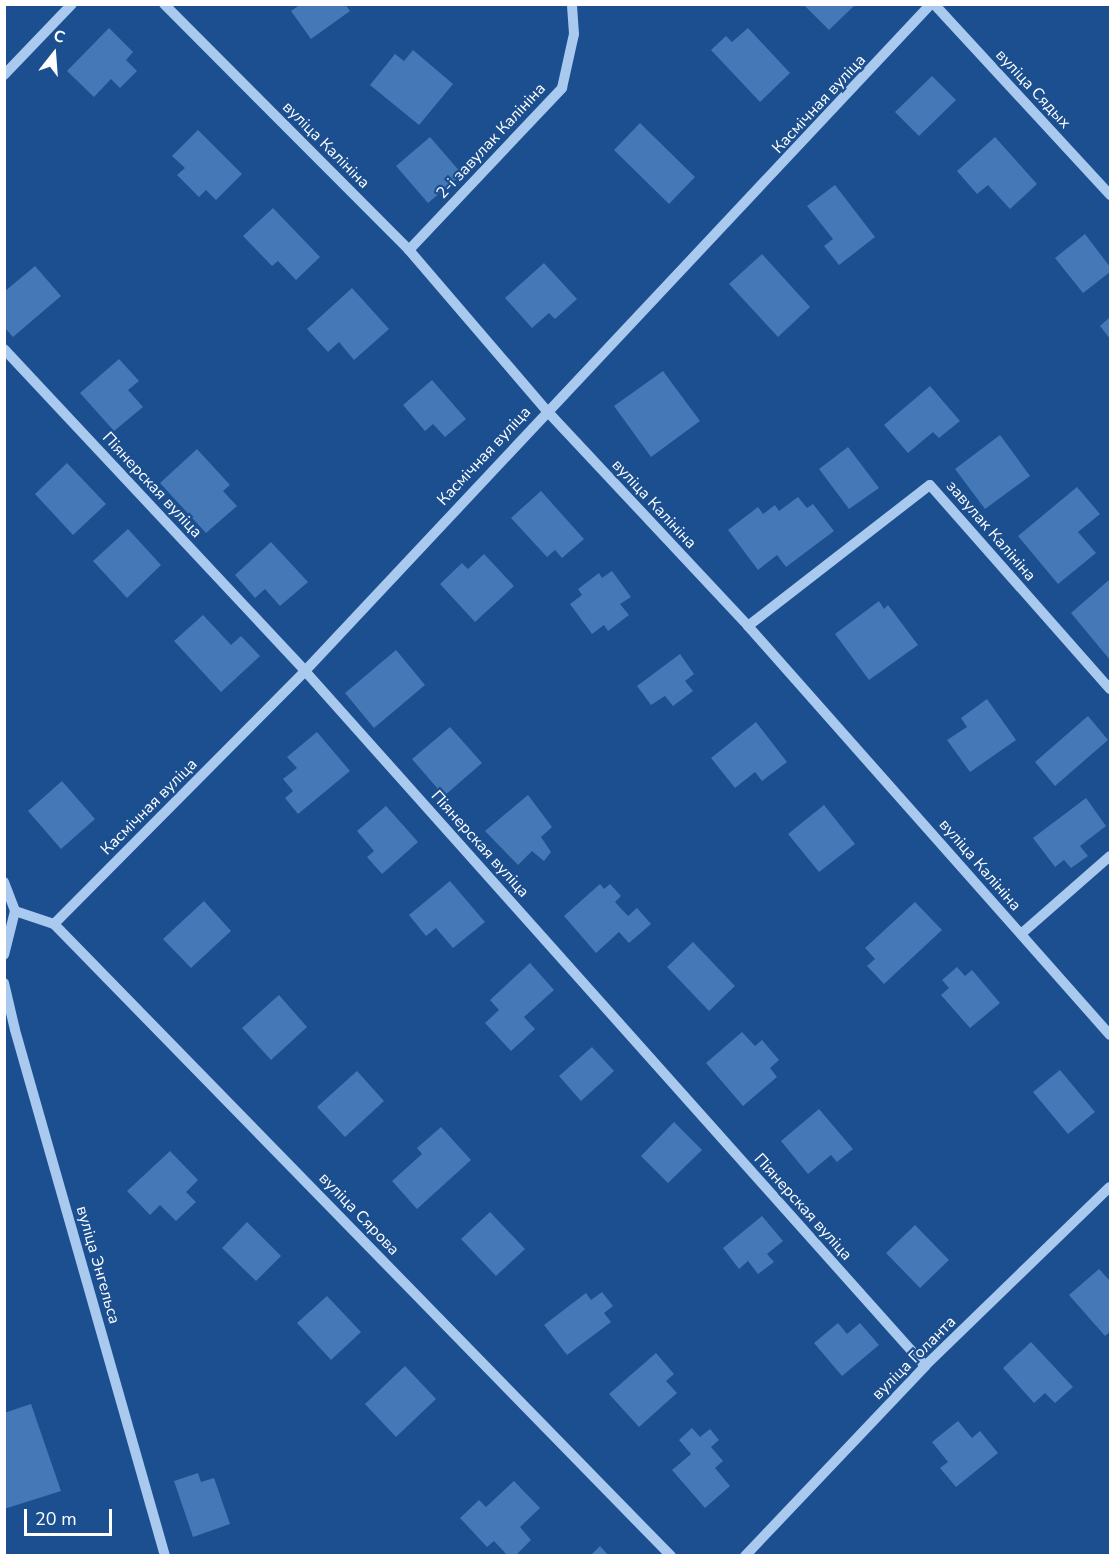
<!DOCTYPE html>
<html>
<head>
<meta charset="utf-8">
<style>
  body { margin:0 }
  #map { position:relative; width:1115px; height:1560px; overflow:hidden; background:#1b4f8f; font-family:"Nunito Sans",sans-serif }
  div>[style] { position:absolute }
  .building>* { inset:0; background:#4478b7 }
  .minor>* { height:10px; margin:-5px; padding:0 5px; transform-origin:5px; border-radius:5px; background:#a9c9ee }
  span { translate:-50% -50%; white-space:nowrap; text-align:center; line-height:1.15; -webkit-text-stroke:4.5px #1b4f8f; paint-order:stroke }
  .street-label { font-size:16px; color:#fff }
  .frame { position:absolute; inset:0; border:6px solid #fff; pointer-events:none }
  .north { position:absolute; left:24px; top:24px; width:60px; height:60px; -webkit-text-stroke:4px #1b4f8f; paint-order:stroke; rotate:17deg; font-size:16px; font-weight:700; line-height:24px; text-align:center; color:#fff }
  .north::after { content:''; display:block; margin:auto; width:21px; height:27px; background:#fff; clip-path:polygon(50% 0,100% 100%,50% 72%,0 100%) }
  .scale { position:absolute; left:24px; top:1509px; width:88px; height:27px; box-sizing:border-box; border:3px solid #fff; border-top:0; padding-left:8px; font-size:18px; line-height:21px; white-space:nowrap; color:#fff; -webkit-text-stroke:4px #1b4f8f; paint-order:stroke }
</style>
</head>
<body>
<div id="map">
  <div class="building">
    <div style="clip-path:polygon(301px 4px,345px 4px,350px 11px,311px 39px,291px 11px)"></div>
    <div style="clip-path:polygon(803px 4px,856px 4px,829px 30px)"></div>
    <div style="clip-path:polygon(109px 28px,133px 52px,126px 60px,137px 71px,120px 88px,111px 79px,94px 97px,67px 71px)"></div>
    <div style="clip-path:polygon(748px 28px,790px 73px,760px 102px,711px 50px,726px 36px,732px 42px)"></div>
    <div style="clip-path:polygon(413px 50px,453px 84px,419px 125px,370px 85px,395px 54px,404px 61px)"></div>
    <div style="clip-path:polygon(932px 76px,956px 100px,919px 136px,895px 112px)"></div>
    <div style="clip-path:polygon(640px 123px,695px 177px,669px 204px,614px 150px)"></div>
    <div style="clip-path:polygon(198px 130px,242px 174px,216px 200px,206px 190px,199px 197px,177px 175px,185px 168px,172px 156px)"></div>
    <div style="clip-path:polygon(430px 137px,462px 174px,428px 203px,396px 166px)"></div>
    <div style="clip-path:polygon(995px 137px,1037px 184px,1010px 209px,988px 185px,977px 194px,957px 171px)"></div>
    <div style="clip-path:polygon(835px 185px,875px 237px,839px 265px,824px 246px,833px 239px,807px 206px)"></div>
    <div style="clip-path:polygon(273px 208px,320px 257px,296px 280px,278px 261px,272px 266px,243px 236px)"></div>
    <div style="clip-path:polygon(1085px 234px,1110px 267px,1110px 272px,1083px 293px,1055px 258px)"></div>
    <div style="clip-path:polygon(762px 254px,810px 307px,778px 337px,729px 284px)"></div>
    <div style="clip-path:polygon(544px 263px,577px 299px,555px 319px,549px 313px,532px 328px,505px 298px)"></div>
    <div style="clip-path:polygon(35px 266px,61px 296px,13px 337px,4px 327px,4px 292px)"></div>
    <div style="clip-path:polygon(352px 288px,389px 329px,354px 360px,339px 342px,328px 352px,307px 329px)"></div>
    <div style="clip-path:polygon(1110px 317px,1110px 339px,1100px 326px)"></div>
    <div style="clip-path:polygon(119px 359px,139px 381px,128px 390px,143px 407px,114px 431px,80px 393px)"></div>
    <div style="clip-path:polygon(663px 371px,700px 421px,651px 457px,614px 406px)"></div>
    <div style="clip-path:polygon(432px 380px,466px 419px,445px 437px,433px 424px,425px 431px,403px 405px)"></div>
    <div style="clip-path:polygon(930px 386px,960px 421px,939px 438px,933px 432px,908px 453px,884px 425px)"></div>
    <div style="clip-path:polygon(1000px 435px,1030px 476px,985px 509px,955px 469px)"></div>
    <div style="clip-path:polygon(848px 447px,879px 488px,849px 509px,819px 469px)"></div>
    <div style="clip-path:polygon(197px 449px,230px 485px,223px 491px,237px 506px,206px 533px,160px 483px)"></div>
    <div style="clip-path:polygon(67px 463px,106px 504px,73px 535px,35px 494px)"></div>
    <div style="clip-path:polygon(1077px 487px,1100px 514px,1078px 532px,1096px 553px,1058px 584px,1018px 536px)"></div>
    <div style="clip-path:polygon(541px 491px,584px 539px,562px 558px,555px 550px,547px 557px,511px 518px)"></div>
    <div style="clip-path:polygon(798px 497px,807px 508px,813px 504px,834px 531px,786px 567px,777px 555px,758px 570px,728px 530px,758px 507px,763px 514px,775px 505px,779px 511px)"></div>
    <div style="clip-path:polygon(128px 529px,161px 565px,127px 598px,93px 561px)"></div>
    <div style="clip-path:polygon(271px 542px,308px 582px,280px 606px,265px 589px,255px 598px,235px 575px)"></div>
    <div style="clip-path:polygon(484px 554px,514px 586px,475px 622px,440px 584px,462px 563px,468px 569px)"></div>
    <div style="clip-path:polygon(612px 571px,631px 597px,620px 604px,629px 615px,608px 631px,604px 625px,592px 634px,570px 604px,582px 595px,578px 589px,599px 573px,602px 578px)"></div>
    <div style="clip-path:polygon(1109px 580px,1110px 581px,1110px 660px,1071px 613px)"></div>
    <div style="clip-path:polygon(879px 601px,884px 609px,888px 605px,918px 645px,869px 680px,835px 634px)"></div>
    <div style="clip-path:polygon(203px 615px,231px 645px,241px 636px,260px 656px,221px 692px,174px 641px)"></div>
    <div style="clip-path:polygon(396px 650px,425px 685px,374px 728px,345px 693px)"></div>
    <div style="clip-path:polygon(680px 654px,694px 674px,685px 681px,693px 691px,673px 706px,665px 696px,651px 705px,637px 686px)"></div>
    <div style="clip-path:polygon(987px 699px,1016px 740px,970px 772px,947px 740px,967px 727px,961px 718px)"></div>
    <div style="clip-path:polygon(1088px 716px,1108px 740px,1055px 786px,1035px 762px)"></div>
    <div style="clip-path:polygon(756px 722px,787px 762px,762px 781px,755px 772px,735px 788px,711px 758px)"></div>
    <div style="clip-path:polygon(450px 727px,482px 763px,444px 796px,412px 759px)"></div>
    <div style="clip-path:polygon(317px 732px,350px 771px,298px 814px,285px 798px,293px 791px,283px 779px,297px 768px,287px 757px)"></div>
    <div style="clip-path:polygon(62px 781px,95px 819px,61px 849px,28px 811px)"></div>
    <div style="clip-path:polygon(528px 795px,552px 827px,541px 837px,551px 852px,544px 861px,532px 851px,518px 865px,485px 831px)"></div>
    <div style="clip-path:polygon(1086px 798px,1106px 826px,1080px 846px,1088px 856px,1071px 868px,1064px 860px,1055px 867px,1033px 838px)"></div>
    <div style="clip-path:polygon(824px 805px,855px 844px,819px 872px,788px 834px)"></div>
    <div style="clip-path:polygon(386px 806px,418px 842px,382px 874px,367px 857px,374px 851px,357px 831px)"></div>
    <div style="clip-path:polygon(450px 881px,485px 922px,453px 948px,436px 928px,426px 936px,409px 915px)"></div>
    <div style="clip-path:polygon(600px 884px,604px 889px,610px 884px,621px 896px,615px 902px,628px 916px,637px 908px,651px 924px,629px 943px,619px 932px,596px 953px,564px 916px)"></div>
    <div style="clip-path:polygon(204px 901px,231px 931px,191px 968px,163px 939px)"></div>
    <div style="clip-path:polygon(915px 902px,942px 930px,884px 984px,867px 966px,875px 959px,865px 948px)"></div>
    <div style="clip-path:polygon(693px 942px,735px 986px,709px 1011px,667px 967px)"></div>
    <div style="clip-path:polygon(530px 963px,554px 990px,524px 1017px,535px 1029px,511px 1051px,485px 1023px,499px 1010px,490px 1000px)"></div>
    <div style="clip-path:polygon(957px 967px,965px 976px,972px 970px,1000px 1003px,970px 1028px,941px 995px,949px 988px,942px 980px)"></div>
    <div style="clip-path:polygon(279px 995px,307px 1027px,271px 1060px,242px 1028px)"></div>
    <div style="clip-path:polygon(742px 1032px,755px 1046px,762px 1040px,779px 1060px,770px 1068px,777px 1077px,743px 1106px,706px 1063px)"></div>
    <div style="clip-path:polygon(592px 1047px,614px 1071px,581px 1101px,559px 1076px)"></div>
    <div style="clip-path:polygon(1060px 1070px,1095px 1112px,1068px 1134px,1033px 1092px)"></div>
    <div style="clip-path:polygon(357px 1071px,384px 1101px,345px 1137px,317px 1107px)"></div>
    <div style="clip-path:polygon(819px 1109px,853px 1149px,837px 1162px,831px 1155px,808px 1174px,781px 1141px)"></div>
    <div style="clip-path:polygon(674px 1122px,702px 1150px,668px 1183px,641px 1156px)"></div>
    <div style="clip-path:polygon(441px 1127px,471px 1160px,417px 1209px,392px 1181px,422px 1154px,417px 1148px)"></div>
    <div style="clip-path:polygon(170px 1151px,198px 1180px,186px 1192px,196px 1202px,176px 1221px,160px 1205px,150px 1215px,127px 1191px)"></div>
    <div style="clip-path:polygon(490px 1212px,525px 1249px,496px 1276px,461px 1239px)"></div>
    <div style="clip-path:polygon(762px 1216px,783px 1241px,767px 1254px,774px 1262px,758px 1274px,748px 1261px,739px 1269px,723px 1248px)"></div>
    <div style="clip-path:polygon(247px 1222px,281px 1256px,256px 1281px,222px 1248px)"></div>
    <div style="clip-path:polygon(915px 1225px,949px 1260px,920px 1288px,886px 1253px)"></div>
    <div style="clip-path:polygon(1099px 1269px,1110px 1281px,1110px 1332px,1105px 1336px,1069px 1295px)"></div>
    <div style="clip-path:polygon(602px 1292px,613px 1306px,604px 1313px,611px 1322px,567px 1355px,544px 1325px,586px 1293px,591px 1300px)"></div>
    <div style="clip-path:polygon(327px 1296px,361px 1332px,331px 1360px,297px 1323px)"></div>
    <div style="clip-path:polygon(838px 1323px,847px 1334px,860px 1323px,879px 1345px,842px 1376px,814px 1343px)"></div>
    <div style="clip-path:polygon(1031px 1342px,1073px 1387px,1055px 1403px,1045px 1393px,1034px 1403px,1003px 1368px)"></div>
    <div style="clip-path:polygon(656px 1353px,674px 1374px,666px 1381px,677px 1393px,639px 1427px,609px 1394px)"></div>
    <div style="clip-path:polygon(405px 1366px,436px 1399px,396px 1437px,365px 1404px)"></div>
    <div style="clip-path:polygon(31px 1404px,61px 1491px,4px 1509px,4px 1413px)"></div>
    <div style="clip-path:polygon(958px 1421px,972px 1438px,980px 1431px,998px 1453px,956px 1487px,940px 1468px,948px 1462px,932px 1442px)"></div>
    <div style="clip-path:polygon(692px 1428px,700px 1437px,710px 1429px,719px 1440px,711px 1447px,723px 1461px,715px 1468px,730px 1486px,705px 1508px,672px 1470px,691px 1454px,679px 1440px)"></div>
    <div style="clip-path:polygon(198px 1473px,201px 1482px,214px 1478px,230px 1524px,193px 1537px,174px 1481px)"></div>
    <div style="clip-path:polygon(514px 1481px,540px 1508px,520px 1527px,531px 1540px,515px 1556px,508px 1556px,494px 1541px,487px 1547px,460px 1518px,479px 1500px,486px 1507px)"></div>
    <div style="clip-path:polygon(600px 1546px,609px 1556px,590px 1556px)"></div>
  </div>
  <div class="minor">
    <div style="left:164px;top:4px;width:347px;rotate:45.1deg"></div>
    <div style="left:409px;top:250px;width:212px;rotate:49.4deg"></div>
    <div style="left:547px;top:411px;width:294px;rotate:46.9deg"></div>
    <div style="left:748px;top:626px;width:546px;rotate:48.49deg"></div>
    <div style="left:934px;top:4px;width:260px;rotate:47.3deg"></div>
    <div style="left:4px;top:75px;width:98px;rotate:-46.2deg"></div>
    <div style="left:409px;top:250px;width:223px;rotate:-46.6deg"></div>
    <div style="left:562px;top:88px;width:55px;rotate:-77.5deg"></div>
    <div style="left:574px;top:34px;width:30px;rotate:-94deg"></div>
    <div style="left:4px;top:349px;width:441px;rotate:46.9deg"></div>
    <div style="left:305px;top:671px;width:931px;rotate:48.26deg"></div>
    <div style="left:748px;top:626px;width:230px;rotate:-37.8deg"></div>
    <div style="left:930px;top:485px;width:272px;rotate:48.6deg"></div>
    <div style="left:4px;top:882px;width:31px;rotate:69deg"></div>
    <div style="left:15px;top:911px;width:45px;rotate:104deg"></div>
    <div style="left:15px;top:911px;width:41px;rotate:18.4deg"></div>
    <div style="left:54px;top:924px;width:883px;rotate:45.69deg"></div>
    <div style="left:54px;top:924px;width:356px;rotate:-45.2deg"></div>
    <div style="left:305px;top:671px;width:915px;rotate:-46.82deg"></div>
    <div style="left:1021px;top:934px;width:118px;rotate:-41.2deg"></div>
    <div style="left:4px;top:983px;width:48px;rotate:76.8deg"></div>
    <div style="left:15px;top:1030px;width:547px;rotate:74.08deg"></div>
    <div style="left:745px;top:1556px;width:262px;rotate:-46.5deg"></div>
    <div style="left:925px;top:1366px;width:257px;rotate:-44.1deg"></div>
  </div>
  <div class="street-label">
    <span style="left:1033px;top:89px;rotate:47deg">вуліца Сядых</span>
    <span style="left:819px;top:104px;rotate:-47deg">Касмічная вуліца</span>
    <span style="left:491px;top:141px;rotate:-47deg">2-і завулак Калініна</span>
    <span style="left:326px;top:145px;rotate:45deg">вуліца Калініна</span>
    <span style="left:484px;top:456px;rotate:-47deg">Касмічная вуліца</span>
    <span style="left:152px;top:485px;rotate:47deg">Піянерская вуліца</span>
    <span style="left:654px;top:504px;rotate:47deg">вуліца Калініна</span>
    <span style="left:991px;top:531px;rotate:49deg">завулак Калініна</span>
    <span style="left:149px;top:807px;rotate:-45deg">Касмічная вуліца</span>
    <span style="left:480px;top:844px;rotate:48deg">Піянерская вуліца</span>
    <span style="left:980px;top:865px;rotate:49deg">вуліца Калініна</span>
    <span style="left:803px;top:1207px;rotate:48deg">Піянерская вуліца</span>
    <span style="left:359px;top:1214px;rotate:46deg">вуліца Сярова</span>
    <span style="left:98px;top:1265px;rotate:74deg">вуліца Энгельса</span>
    <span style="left:914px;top:1358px;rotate:-45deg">вуліца Голанта</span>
  </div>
  <div class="frame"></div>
  <div class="north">С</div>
  <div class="scale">20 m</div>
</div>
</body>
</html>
